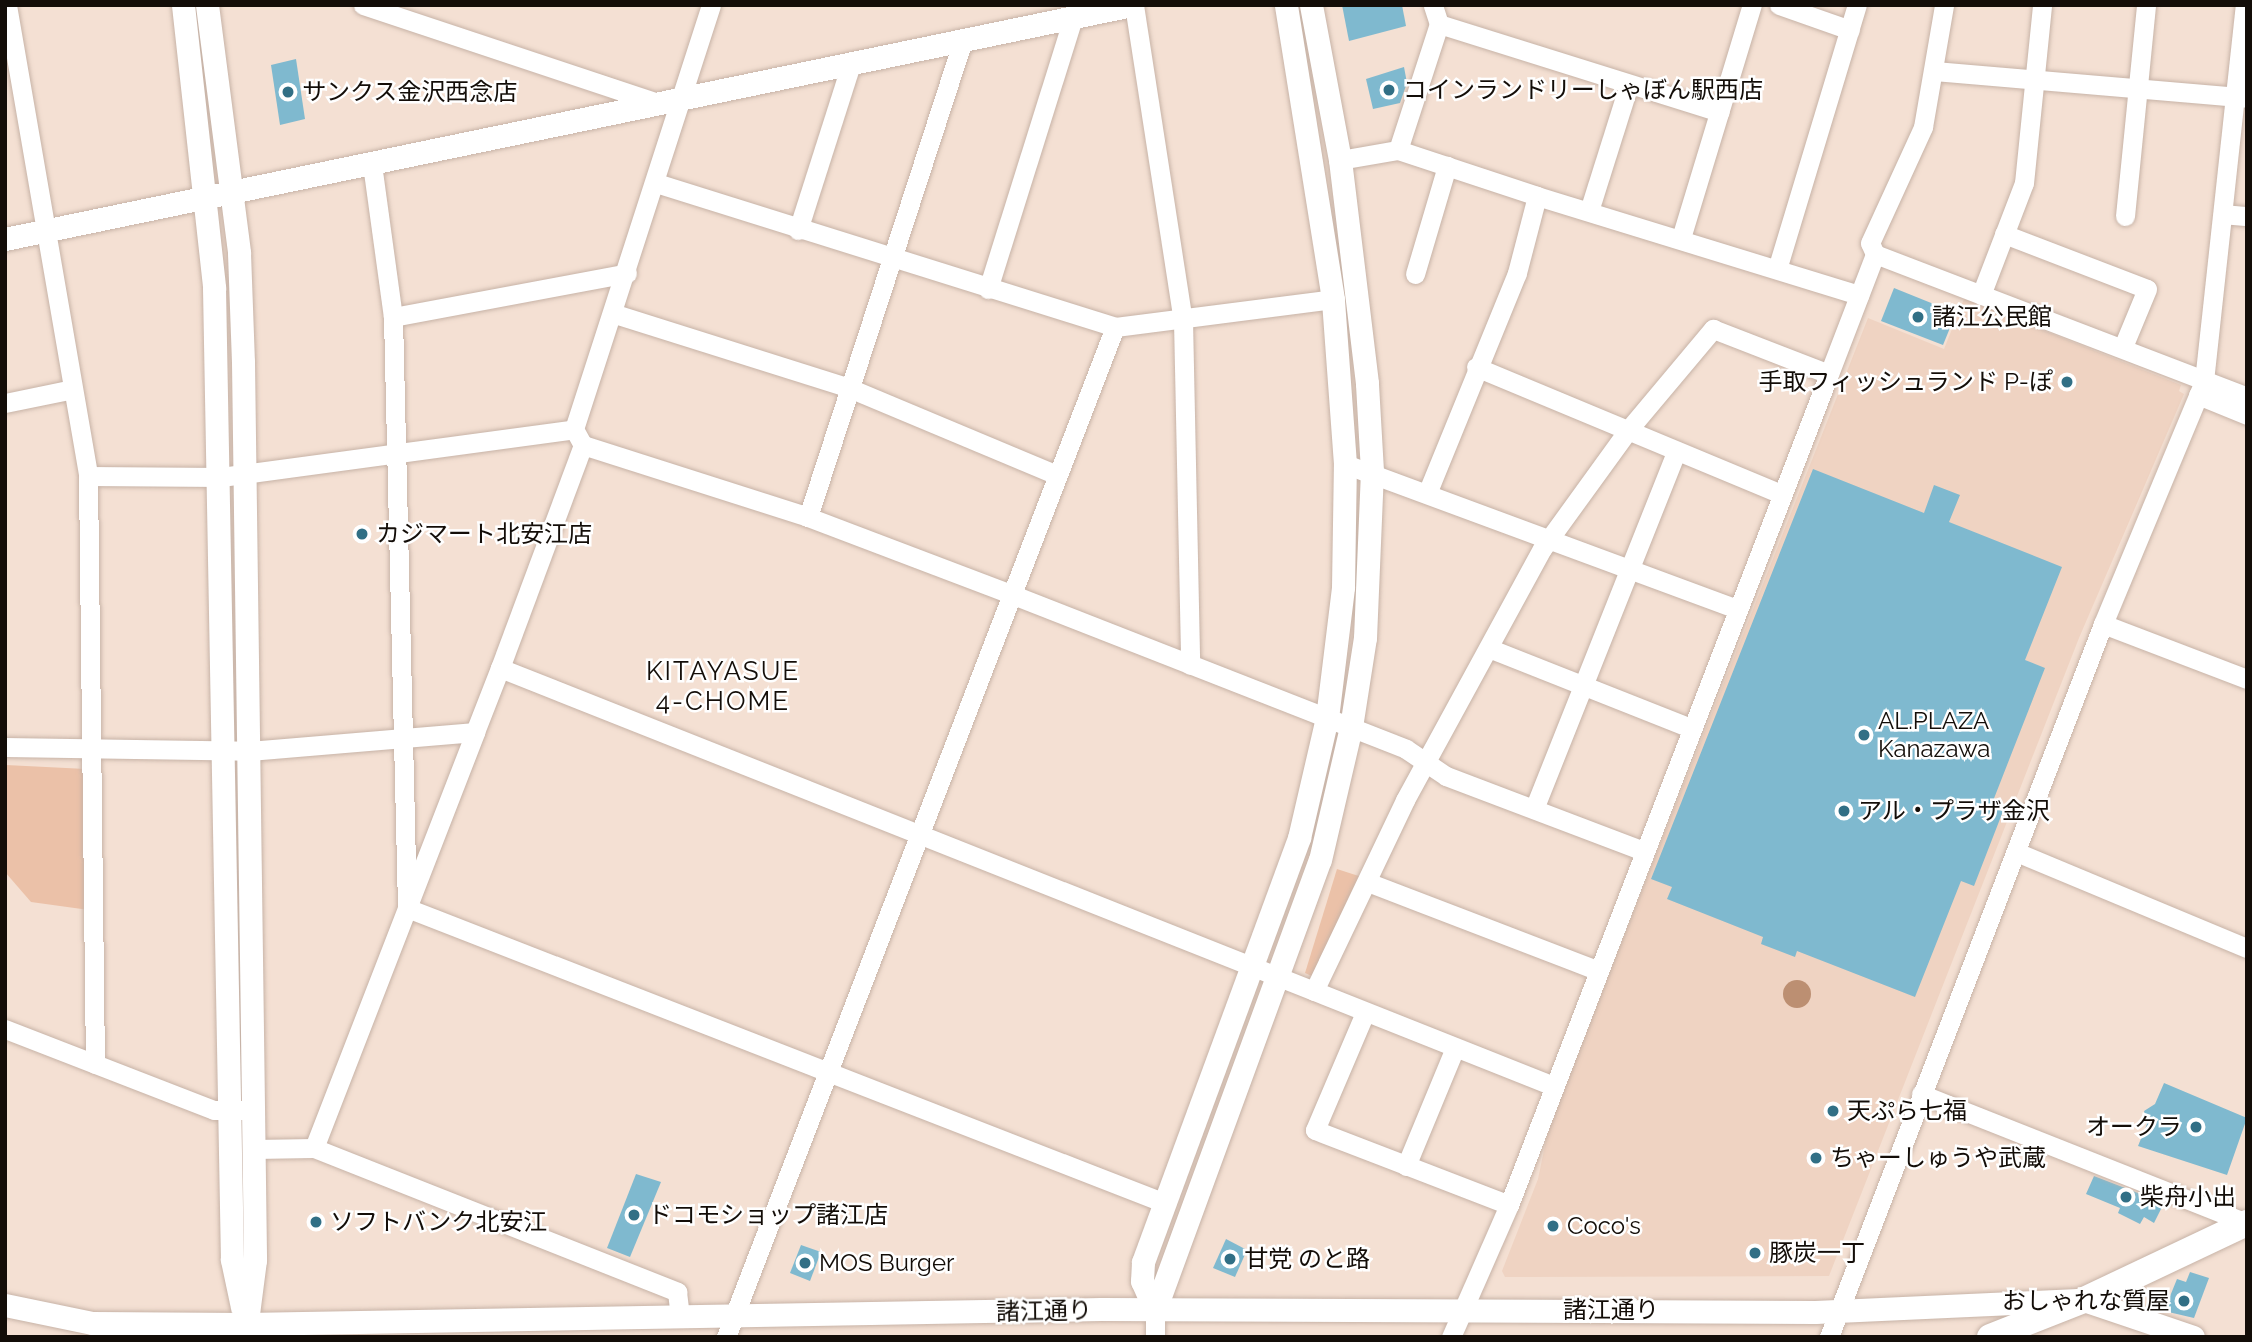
<!DOCTYPE html>
<html>
<head>
<meta charset="utf-8">
<style>
  body { margin:0 }
  #map { position:relative; width:2252px; height:1342px; overflow:hidden; background:#f4e0d3; font-family:Raleway,"Noto Sans JP",sans-serif }
  div>[style] { position:absolute }
  .built>* { inset:0; background:#efd3c2 }
  .green>* { inset:0; background:#ebc1a8 }
  .water>* { inset:0; background:#bc8f72 }
  .round { border-radius:50% }
  .building>* { inset:0; background:#7fb9cf }
  .roads { filter:drop-shadow(0 0 2px #c7b3a7) drop-shadow(0 0 2px #c7b3a7) }
  .minor>* { height:19px; margin:-9.5px; padding:0 9.5px; transform-origin:9.5px; border-radius:9.5px; background:#fff }
  .tertiary>* { height:23px; margin:-11.5px; padding:0 11.5px; transform-origin:11.5px; border-radius:11.5px; background:#fff }
  .secondary>* { height:26px; margin:-13px; padding:0 13px; transform-origin:13px; border-radius:13px; background:#fff }
  .dots>* { width:19px; height:19px; translate:-50% -50%; box-sizing:border-box; border:4px solid #fff; border-radius:50% }
  span { translate:-50% -50%; white-space:nowrap; text-align:center; line-height:1.15; -webkit-text-stroke:5px #fff; paint-order:stroke }
  .poi-label { font-size:24px; color:#130d08 }
  .left { translate:0 -50%; text-align:left }
  .right { translate:-100% -50%; text-align:right }
  .street-label { font-size:24px; color:#130d08 }
  .neighbourhood-label { font-size:26px; color:#130d08; letter-spacing:2px }
  .frame { position:absolute; inset:0; border:7px solid #130d08; pointer-events:none }
</style>
</head>
<body>
<div id="map">
  <div class="built">
    <div style="clip-path:polygon(1964px 299px,2181px 385px,2179px 391px,2184px 394px,2079px 638px,1829px 1276px,1505px 1277px,1502px 1271px,1538px 1179px,1549px 1126px,1868px 318px,1944px 349px)"></div>
  </div>
  <div class="green">
    <div style="clip-path:polygon(6px 765px,86px 769px,89px 910px,31px 902px,5px 872px)"></div>
    <div style="clip-path:polygon(1337px 869px,1371px 880px,1323px 981px,1305px 973px)"></div>
  </div>
  <div class="water">
    <div class="round" style="left:1783px;top:980px;width:28px;height:28px"></div>
  </div>
  <div class="building">
    <div style="clip-path:polygon(1342px 5px,1402px 5px,1406px 26px,1349px 41px)"></div>
    <div style="clip-path:polygon(296px 59px,305px 119px,280px 125px,271px 65px)"></div>
    <div style="clip-path:polygon(1404px 67px,1407px 83px,1400px 103px,1373px 109px,1366px 79px)"></div>
    <div style="clip-path:polygon(1894px 288px,1956px 313px,1943px 345px,1881px 321px)"></div>
    <div style="clip-path:polygon(1813px 469px,1924px 513px,1934px 485px,1960px 495px,1949px 522px,2062px 567px,2025px 660px,2045px 668px,1993px 801px,2005px 806px,1974px 886px,1961px 881px,1915px 997px,1797px 951px,1795px 957px,1761px 944px,1763px 937px,1667px 899px,1672px 887px,1651px 879px)"></div>
    <div style="clip-path:polygon(2164px 1083px,2247px 1118px,2227px 1175px,2138px 1146px,2147px 1124px,2144px 1111px,2155px 1104px)"></div>
    <div style="clip-path:polygon(636px 1174px,661px 1182px,630px 1257px,607px 1248px)"></div>
    <div style="clip-path:polygon(2094px 1176px,2164px 1203px,2154px 1223px,2144px 1217px,2140px 1224px,2118px 1213px,2120px 1208px,2086px 1194px)"></div>
    <div style="clip-path:polygon(1226px 1239px,1247px 1250px,1235px 1277px,1213px 1268px)"></div>
    <div style="clip-path:polygon(801px 1245px,821px 1252px,810px 1281px,790px 1273px)"></div>
    <div style="clip-path:polygon(2190px 1272px,2209px 1278px,2194px 1318px,2164px 1311px,2177px 1279px,2186px 1282px)"></div>
  </div>
  <div class="roads">
    <div class="minor">
      <div style="left:7px;top:5px;width:478px;rotate:80.2deg"></div>
      <div style="left:88px;top:476px;width:588px;rotate:89.32deg"></div>
      <div style="left:363px;top:5px;width:314px;rotate:18.4deg"></div>
      <div style="left:711px;top:5px;width:446px;rotate:107.9deg"></div>
      <div style="left:574px;top:429px;width:18px;rotate:61deg"></div>
      <div style="left:583px;top:445px;width:236px;rotate:17.7deg"></div>
      <div style="left:808px;top:517px;width:217px;rotate:20.8deg"></div>
      <div style="left:1011px;top:594px;width:424px;rotate:21.4deg"></div>
      <div style="left:1406px;top:749px;width:48px;rotate:34deg"></div>
      <div style="left:1446px;top:776px;width:211px;rotate:20.8deg"></div>
      <div style="left:1134px;top:5px;width:319px;rotate:81.2deg"></div>
      <div style="left:1183px;top:320px;width:345px;rotate:88.8deg"></div>
      <div style="left:1779px;top:5px;width:75px;rotate:19.4deg"></div>
      <div style="left:1439px;top:24px;width:294px;rotate:17.4deg"></div>
      <div style="left:1935px;top:71px;width:313px;rotate:4.9deg"></div>
      <div style="left:1398px;top:150px;width:133px;rotate:-72deg"></div>
      <div style="left:1439px;top:24px;width:20px;rotate:-108deg"></div>
      <div style="left:1340px;top:160px;width:59px;rotate:-9.8deg"></div>
      <div style="left:1398px;top:150px;width:146px;rotate:18.3deg"></div>
      <div style="left:1537px;top:196px;width:80px;rotate:104.6deg"></div>
      <div style="left:1517px;top:273px;width:235px;rotate:112.2deg"></div>
      <div style="left:372px;top:164px;width:154px;rotate:82.2deg"></div>
      <div style="left:393px;top:317px;width:591px;rotate:88.64deg"></div>
      <div style="left:656px;top:183px;width:481px;rotate:17.4deg"></div>
      <div style="left:1115px;top:327px;width:220px;rotate:-7.3deg"></div>
      <div style="left:1537px;top:196px;width:337px;rotate:17.1deg"></div>
      <div style="left:1589px;top:211px;width:133px;rotate:-72.5deg"></div>
      <div style="left:2223px;top:214px;width:24px;rotate:5deg"></div>
      <div style="left:2125px;top:216px;width:212px;rotate:-84.3deg"></div>
      <div style="left:798px;top:230px;width:171px;rotate:-72.3deg"></div>
      <div style="left:2004px;top:234px;width:153px;rotate:21deg"></div>
      <div style="left:2147px;top:289px;width:63px;rotate:112.5deg"></div>
      <div style="left:1681px;top:238px;width:244px;rotate:-73.1deg"></div>
      <div style="left:1875px;top:254px;width:399px;rotate:21deg"></div>
      <div style="left:1778px;top:266px;width:273px;rotate:-73.2deg"></div>
      <div style="left:1415px;top:274px;width:113px;rotate:-73.5deg"></div>
      <div style="left:988px;top:289px;width:285px;rotate:-72.6deg"></div>
      <div style="left:1981px;top:295px;width:120px;rotate:-69deg"></div>
      <div style="left:2024px;top:183px;width:179px;rotate:-84.2deg"></div>
      <div style="left:615px;top:314px;width:245px;rotate:17.5deg"></div>
      <div style="left:849px;top:388px;width:225px;rotate:22.7deg"></div>
      <div style="left:393px;top:317px;width:238px;rotate:-10.6deg"></div>
      <div style="left:1476px;top:367px;width:330px;rotate:22.6deg"></div>
      <div style="left:2198px;top:395px;width:53px;rotate:22.2deg"></div>
      <div style="left:5px;top:403px;width:69px;rotate:-11.6deg"></div>
      <div style="left:1345px;top:464px;width:417px;rotate:20.3deg"></div>
      <div style="left:88px;top:476px;width:133px;rotate:0.4deg"></div>
      <div style="left:221px;top:477px;width:356px;rotate:-7.7deg"></div>
      <div style="left:808px;top:517px;width:499px;rotate:-72deg"></div>
      <div style="left:2103px;top:624px;width:154px;rotate:20.9deg"></div>
      <div style="left:1491px;top:649px;width:215px;rotate:21.6deg"></div>
      <div style="left:500px;top:668px;width:238px;rotate:-69.6deg"></div>
      <div style="left:5px;top:747px;width:244px;rotate:0.9deg"></div>
      <div style="left:249px;top:751px;width:227px;rotate:-4.8deg"></div>
      <div style="left:475px;top:732px;width:69px;rotate:-68.7deg"></div>
      <div style="left:500px;top:668px;width:1131px;rotate:21.64deg"></div>
      <div style="left:1534px;top:809px;width:384px;rotate:-68.3deg"></div>
      <div style="left:2016px;top:852px;width:250px;rotate:22.6deg"></div>
      <div style="left:1370px;top:883px;width:243px;rotate:21deg"></div>
      <div style="left:407px;top:908px;width:813px;rotate:21.27deg"></div>
      <div style="left:1314px;top:991px;width:212px;rotate:-64.5deg"></div>
      <div style="left:1405px;top:800px;width:286px;rotate:-61.4deg"></div>
      <div style="left:1542px;top:549px;width:148px;rotate:-54.1deg"></div>
      <div style="left:1629px;top:429px;width:131px;rotate:-50deg"></div>
      <div style="left:1713px;top:329px;width:124px;rotate:21.2deg"></div>
      <div style="left:1364px;top:1015px;width:125px;rotate:113.1deg"></div>
      <div style="left:1315px;top:1130px;width:208px;rotate:21.1deg"></div>
      <div style="left:5px;top:1029px;width:224px;rotate:21.2deg"></div>
      <div style="left:214px;top:1110px;width:30px"></div>
      <div style="left:1921px;top:1094px;width:351px;rotate:21.6deg"></div>
      <div style="left:314px;top:1148px;width:446px;rotate:-68.8deg"></div>
      <div style="left:254px;top:1149px;width:60px;rotate:-1deg"></div>
      <div style="left:314px;top:1148px;width:391px;rotate:21.6deg"></div>
      <div style="left:677px;top:1292px;width:26px;rotate:83deg"></div>
      <div style="left:1406px;top:1166px;width:126px;rotate:-67.5deg"></div>
      <div style="left:1155px;top:1310px;width:27px;rotate:90deg"></div>
      <div style="left:726px;top:1337px;width:1082px;rotate:-68.94deg"></div>
      <div style="left:1451px;top:1337px;width:144px;rotate:-66.3deg"></div>
      <div style="left:1509px;top:1205px;width:890px;rotate:-68.94deg"></div>
      <div style="left:1829px;top:374px;width:129px;rotate:-69deg"></div>
      <div style="left:1875px;top:254px;width:12px;rotate:-114deg"></div>
      <div style="left:1870px;top:243px;width:128px;rotate:-65.4deg"></div>
      <div style="left:1923px;top:127px;width:124px;rotate:-80.2deg"></div>
      <div style="left:1829px;top:1337px;width:764px;rotate:-68.98deg"></div>
      <div style="left:2103px;top:624px;width:263px;rotate:-67.4deg"></div>
      <div style="left:2204px;top:381px;width:378px;rotate:-83.8deg"></div>
    </div>
    <div class="tertiary">
      <div style="left:183px;top:5px;width:285px;rotate:83.7deg"></div>
      <div style="left:214px;top:288px;width:972px;rotate:88.94deg"></div>
      <div style="left:232px;top:1260px;width:48px;rotate:78deg"></div>
      <div style="left:207px;top:5px;width:250px;rotate:82.6deg"></div>
      <div style="left:239px;top:253px;width:109px;rotate:87.9deg"></div>
      <div style="left:243px;top:362px;width:898px;rotate:89.23deg"></div>
      <div style="left:255px;top:1260px;width:78px;rotate:97.4deg"></div>
      <div style="left:5px;top:239px;width:1151px;rotate:-11.73deg"></div>
      <div style="left:5px;top:1305px;width:89px;rotate:11.7deg"></div>
      <div style="left:92px;top:1323px;width:153px;rotate:0.4deg"></div>
      <div style="left:245px;top:1324px;width:856px;rotate:-1deg"></div>
      <div style="left:1101px;top:1309px;width:714px;rotate:0.24deg"></div>
      <div style="left:1815px;top:1312px;width:269px;rotate:-2.6deg"></div>
      <div style="left:2084px;top:1300px;width:115px;rotate:18.7deg"></div>
      <div style="left:1155px;top:1310px;width:479px;rotate:-69.9deg"></div>
      <div style="left:1320px;top:860px;width:137px;rotate:-76.9deg"></div>
      <div style="left:1351px;top:727px;width:90px;rotate:-81.1deg"></div>
      <div style="left:1365px;top:638px;width:167px;rotate:-87.6deg"></div>
      <div style="left:1372px;top:471px;width:88px;rotate:-93.3deg"></div>
      <div style="left:1367px;top:383px;width:225px;rotate:-96.9deg"></div>
      <div style="left:1340px;top:160px;width:158px;rotate:-100.6deg"></div>
      <div style="left:1155px;top:1310px;width:32px;rotate:-114deg"></div>
      <div style="left:1142px;top:1281px;width:19px;rotate:-87deg"></div>
      <div style="left:1143px;top:1262px;width:452px;rotate:-69.8deg"></div>
      <div style="left:1299px;top:838px;width:123px;rotate:-76.9deg"></div>
      <div style="left:1327px;top:718px;width:132px;rotate:-83deg"></div>
      <div style="left:1343px;top:587px;width:123px;rotate:-89.1deg"></div>
      <div style="left:1345px;top:464px;width:165px;rotate:-94.2deg"></div>
      <div style="left:1333px;top:299px;width:298px;rotate:-99.1deg"></div>
    </div>
    <div class="secondary">
      <div style="left:1990px;top:1337px;width:101px;rotate:-21.5deg"></div>
      <div style="left:2084px;top:1300px;width:180px;rotate:-25.3deg"></div>
    </div>
  </div>
  <div class="dots">
    <div style="left:1389px;top:90px;background:#316f85"></div>
    <div style="left:288px;top:92px;background:#316f85"></div>
    <div style="left:1918px;top:317px;background:#316f85"></div>
    <div style="left:2067px;top:382px;background:#316f85"></div>
    <div style="left:362px;top:534px;background:#316f85"></div>
    <div style="left:1864px;top:735px;background:#316f85"></div>
    <div style="left:1844px;top:811px;background:#316f85"></div>
    <div style="left:1833px;top:1111px;background:#316f85"></div>
    <div style="left:2196px;top:1127px;background:#316f85"></div>
    <div style="left:1816px;top:1158px;background:#316f85"></div>
    <div style="left:2126px;top:1197px;background:#316f85"></div>
    <div style="left:634px;top:1215px;background:#316f85"></div>
    <div style="left:316px;top:1222px;background:#316f85"></div>
    <div style="left:1553px;top:1226px;background:#316f85"></div>
    <div style="left:1755px;top:1253px;background:#316f85"></div>
    <div style="left:1230px;top:1259px;background:#316f85"></div>
    <div style="left:805px;top:1263px;background:#316f85"></div>
    <div style="left:2184px;top:1301px;background:#316f85"></div>
  </div>
  <div class="poi-label">
    <span class="left" style="left:1403px;top:90px">コインランドリーしゃぼん駅西店</span>
    <span class="left" style="left:302px;top:92px">サンクス金沢西念店</span>
    <span class="left" style="left:1932px;top:317px">諸江公民館</span>
    <span class="right" style="left:2053px;top:382px">手取フィッシュランド P-ぽ</span>
    <span class="left" style="left:376px;top:534px">カジマート北安江店</span>
    <span class="left" style="left:1878px;top:735px">AL.PLAZA<br>Kanazawa</span>
    <span class="left" style="left:1858px;top:811px">アル・プラザ金沢</span>
    <span class="left" style="left:1847px;top:1111px">天ぷら七福</span>
    <span class="right" style="left:2182px;top:1127px">オークラ</span>
    <span class="left" style="left:1830px;top:1158px">ちゃーしゅうや武蔵</span>
    <span class="left" style="left:2140px;top:1197px">柴舟小出</span>
    <span class="left" style="left:648px;top:1215px">ドコモショップ諸江店</span>
    <span class="left" style="left:330px;top:1222px">ソフトバンク北安江</span>
    <span class="left" style="left:1567px;top:1226px">Coco's</span>
    <span class="left" style="left:1769px;top:1253px">豚炭一丁</span>
    <span class="left" style="left:1244px;top:1259px">甘党 のと路</span>
    <span class="left" style="left:819px;top:1263px">MOS Burger</span>
    <span class="right" style="left:2170px;top:1301px">おしゃれな質屋</span>
  </div>
  <div class="street-label">
    <span style="left:1611px;top:1310px">諸江通り</span>
    <span style="left:1044px;top:1311px;rotate:-1deg">諸江通り</span>
  </div>
  <div class="neighbourhood-label">
    <span style="left:723px;top:687px">KITAYASUE<br>4-CHOME</span>
  </div>
  <div class="frame"></div>
</div>
</body>
</html>
